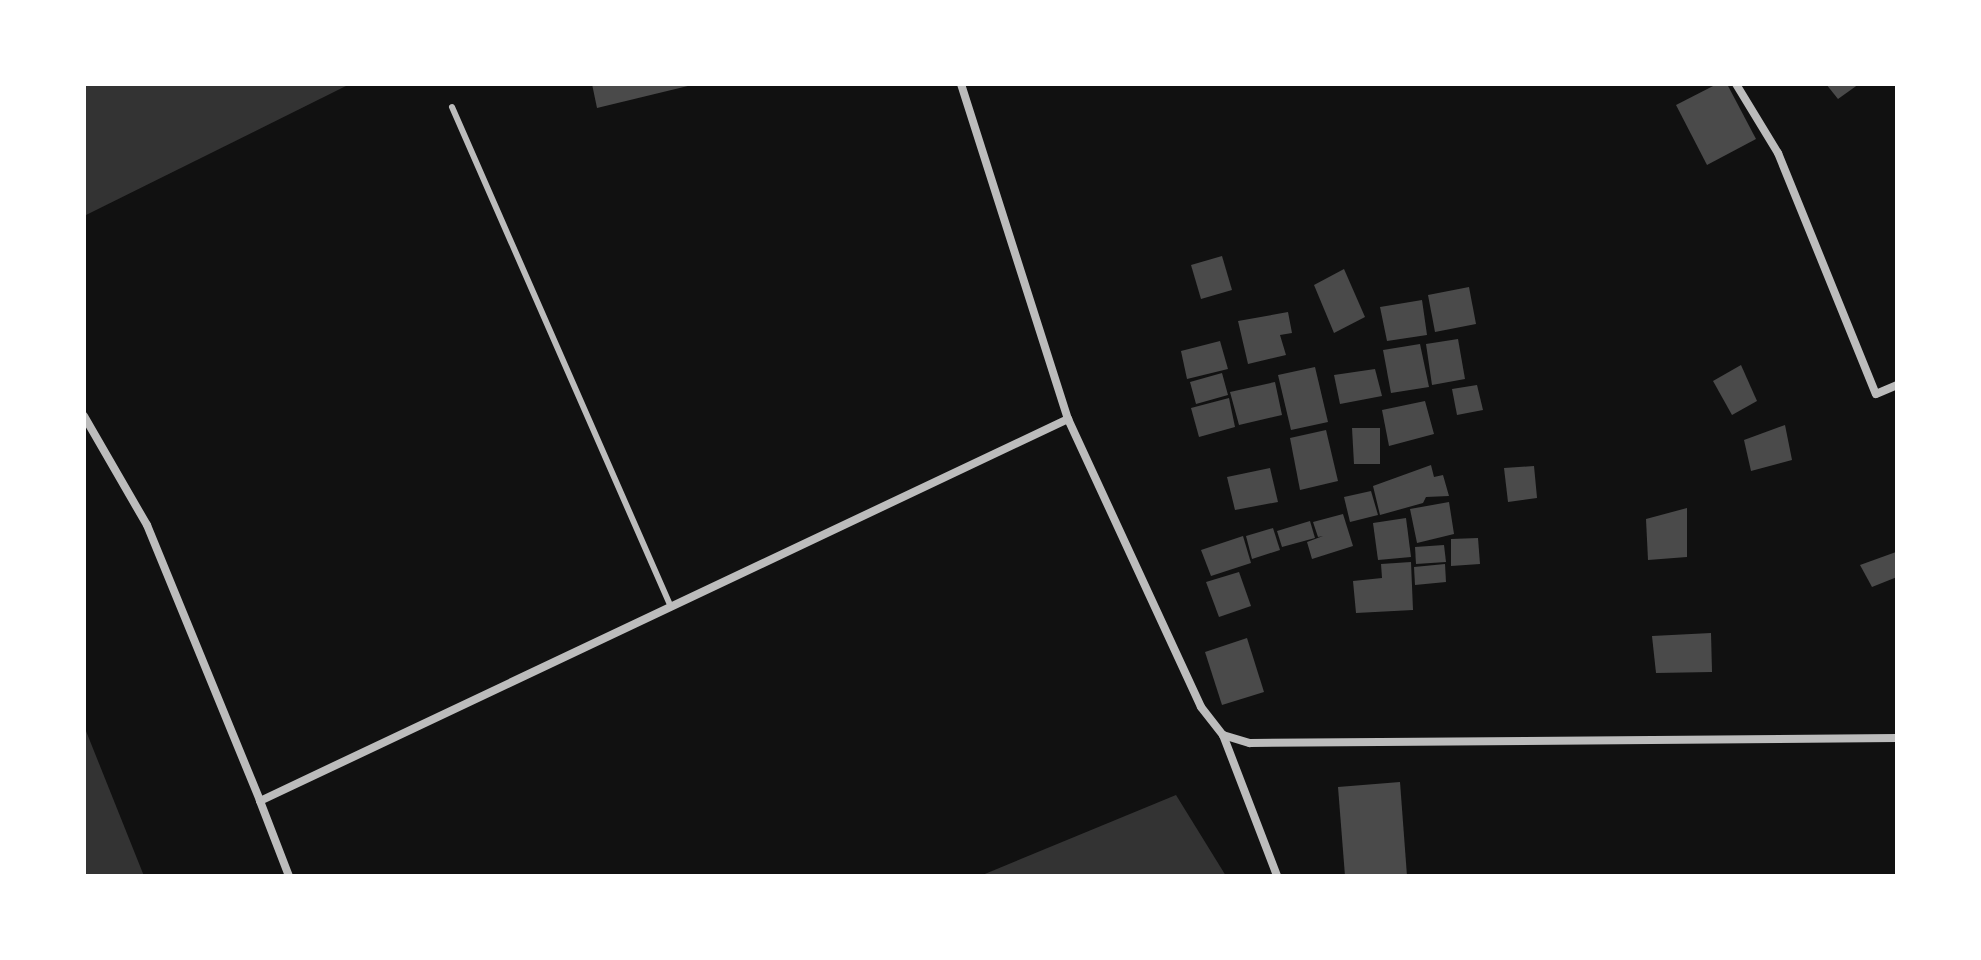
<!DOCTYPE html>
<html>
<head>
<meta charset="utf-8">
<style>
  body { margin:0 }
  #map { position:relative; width:1981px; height:960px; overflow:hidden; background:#111; font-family:Helvetica,sans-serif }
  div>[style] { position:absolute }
  .water>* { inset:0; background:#333 }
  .building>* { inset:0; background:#4a4a4a }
  .service>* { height:6px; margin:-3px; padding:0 3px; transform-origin:3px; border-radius:3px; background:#bcbcbc }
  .minor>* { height:8px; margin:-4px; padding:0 4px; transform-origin:4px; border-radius:4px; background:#bcbcbc }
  span { translate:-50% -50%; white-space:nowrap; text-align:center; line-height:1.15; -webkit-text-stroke:7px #fff; paint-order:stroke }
  .frame { position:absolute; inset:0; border:86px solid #fff; pointer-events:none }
</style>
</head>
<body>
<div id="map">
  <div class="water">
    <div style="clip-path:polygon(84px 84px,350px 84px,84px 216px)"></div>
    <div style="clip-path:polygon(84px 726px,144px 876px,84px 876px)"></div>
    <div style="clip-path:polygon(1176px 795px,1226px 876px,980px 876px)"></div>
  </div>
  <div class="building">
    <div style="clip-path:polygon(592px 84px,692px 84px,692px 85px,597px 108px)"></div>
    <div style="clip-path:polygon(1717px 84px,1727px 84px,1756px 139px,1707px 165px,1676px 105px)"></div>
    <div style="clip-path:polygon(1826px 84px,1859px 84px,1838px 99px)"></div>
    <div style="clip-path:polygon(1222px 256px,1232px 290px,1201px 299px,1191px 265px)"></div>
    <div style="clip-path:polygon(1344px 269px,1365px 317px,1334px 333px,1314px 285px)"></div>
    <div style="clip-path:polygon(1469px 287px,1476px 324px,1435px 332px,1428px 295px)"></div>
    <div style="clip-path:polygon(1422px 300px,1427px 335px,1387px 341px,1380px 307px)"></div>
    <div style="clip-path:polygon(1288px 312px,1292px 333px,1280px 335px,1286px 355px,1248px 364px,1238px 321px)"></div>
    <div style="clip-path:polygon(1458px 339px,1465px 379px,1432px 385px,1426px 344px)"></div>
    <div style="clip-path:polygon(1220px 341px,1228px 369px,1187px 379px,1181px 351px)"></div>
    <div style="clip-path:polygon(1420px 344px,1429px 387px,1391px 393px,1383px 350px)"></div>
    <div style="clip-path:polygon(1741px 365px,1757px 401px,1732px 415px,1713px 381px)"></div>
    <div style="clip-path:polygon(1315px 367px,1328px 422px,1291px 430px,1278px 375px)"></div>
    <div style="clip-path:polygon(1375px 369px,1382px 396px,1340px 404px,1334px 375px)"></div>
    <div style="clip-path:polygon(1222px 373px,1228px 395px,1196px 404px,1190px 382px)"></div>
    <div style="clip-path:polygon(1275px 382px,1282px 415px,1239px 425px,1230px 392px)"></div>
    <div style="clip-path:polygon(1477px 385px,1483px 410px,1457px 415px,1452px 389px)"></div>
    <div style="clip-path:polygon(1229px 398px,1235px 427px,1199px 437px,1191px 408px)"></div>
    <div style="clip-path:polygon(1425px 401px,1434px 434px,1389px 446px,1382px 410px)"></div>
    <div style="clip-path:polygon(1785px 425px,1792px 460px,1751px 471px,1744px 440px)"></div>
    <div style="clip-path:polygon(1352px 428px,1380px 428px,1380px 464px,1354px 464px)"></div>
    <div style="clip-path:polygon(1326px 430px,1338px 481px,1300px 490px,1290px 438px)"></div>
    <div style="clip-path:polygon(1431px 465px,1434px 477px,1443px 475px,1449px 496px,1426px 497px,1423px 503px,1380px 515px,1373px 486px)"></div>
    <div style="clip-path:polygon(1534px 466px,1537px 498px,1508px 502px,1504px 468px)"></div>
    <div style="clip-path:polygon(1270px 468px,1278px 502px,1235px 510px,1227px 477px)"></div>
    <div style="clip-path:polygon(1371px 491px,1378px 515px,1350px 522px,1344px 497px)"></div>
    <div style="clip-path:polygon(1449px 502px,1454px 534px,1417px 543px,1410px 509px)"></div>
    <div style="clip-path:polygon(1687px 508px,1687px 557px,1648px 560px,1646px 519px)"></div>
    <div style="clip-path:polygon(1343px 514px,1353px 546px,1312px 559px,1307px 542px,1323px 536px,1318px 537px,1313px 522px)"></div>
    <div style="clip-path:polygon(1406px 518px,1411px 557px,1378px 560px,1373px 523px)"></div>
    <div style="clip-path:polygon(1310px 521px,1315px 538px,1282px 547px,1277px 531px)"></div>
    <div style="clip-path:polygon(1273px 528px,1280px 550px,1252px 559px,1246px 536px)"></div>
    <div style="clip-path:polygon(1243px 536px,1251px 563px,1211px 576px,1201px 550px)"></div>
    <div style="clip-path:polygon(1478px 538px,1480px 564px,1451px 566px,1451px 539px)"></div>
    <div style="clip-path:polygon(1444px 545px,1446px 562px,1416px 564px,1415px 547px)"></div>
    <div style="clip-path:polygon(1896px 552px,1897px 577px,1872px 587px,1860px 565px)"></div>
    <div style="clip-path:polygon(1411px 562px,1413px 610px,1356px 613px,1353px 581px,1382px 578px,1381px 564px)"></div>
    <div style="clip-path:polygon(1445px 564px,1446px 582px,1415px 585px,1414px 567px)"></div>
    <div style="clip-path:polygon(1239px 572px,1251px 606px,1219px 617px,1206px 582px)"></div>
    <div style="clip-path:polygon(1711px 633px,1712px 672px,1656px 673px,1652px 636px)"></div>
    <div style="clip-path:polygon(1247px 638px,1264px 692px,1222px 705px,1205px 652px)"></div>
    <div style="clip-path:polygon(1400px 782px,1407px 876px,1345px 876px,1338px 787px)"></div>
  </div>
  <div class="service">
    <div style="left:452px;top:107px;width:546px;rotate:66.35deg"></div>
  </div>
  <div class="minor">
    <div style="left:961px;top:84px;width:352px;rotate:72.3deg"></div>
    <div style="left:1068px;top:419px;width:317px;rotate:65.2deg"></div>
    <div style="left:1201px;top:707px;width:36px;rotate:52deg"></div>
    <div style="left:1223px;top:735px;width:28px;rotate:17deg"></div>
    <div style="left:1250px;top:743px;width:647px;rotate:-0.44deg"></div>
    <div style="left:1736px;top:84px;width:81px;rotate:58.7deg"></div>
    <div style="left:1778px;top:153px;width:260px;rotate:67.9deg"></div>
    <div style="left:1876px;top:394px;width:23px;rotate:-23deg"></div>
    <div style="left:84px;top:416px;width:126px;rotate:60deg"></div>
    <div style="left:147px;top:525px;width:298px;rotate:67.7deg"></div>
    <div style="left:260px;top:801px;width:894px;rotate:-25.3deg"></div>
    <div style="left:1223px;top:735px;width:151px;rotate:69deg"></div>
    <div style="left:260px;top:801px;width:80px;rotate:68.9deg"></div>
  </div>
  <div class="frame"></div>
</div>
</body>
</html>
